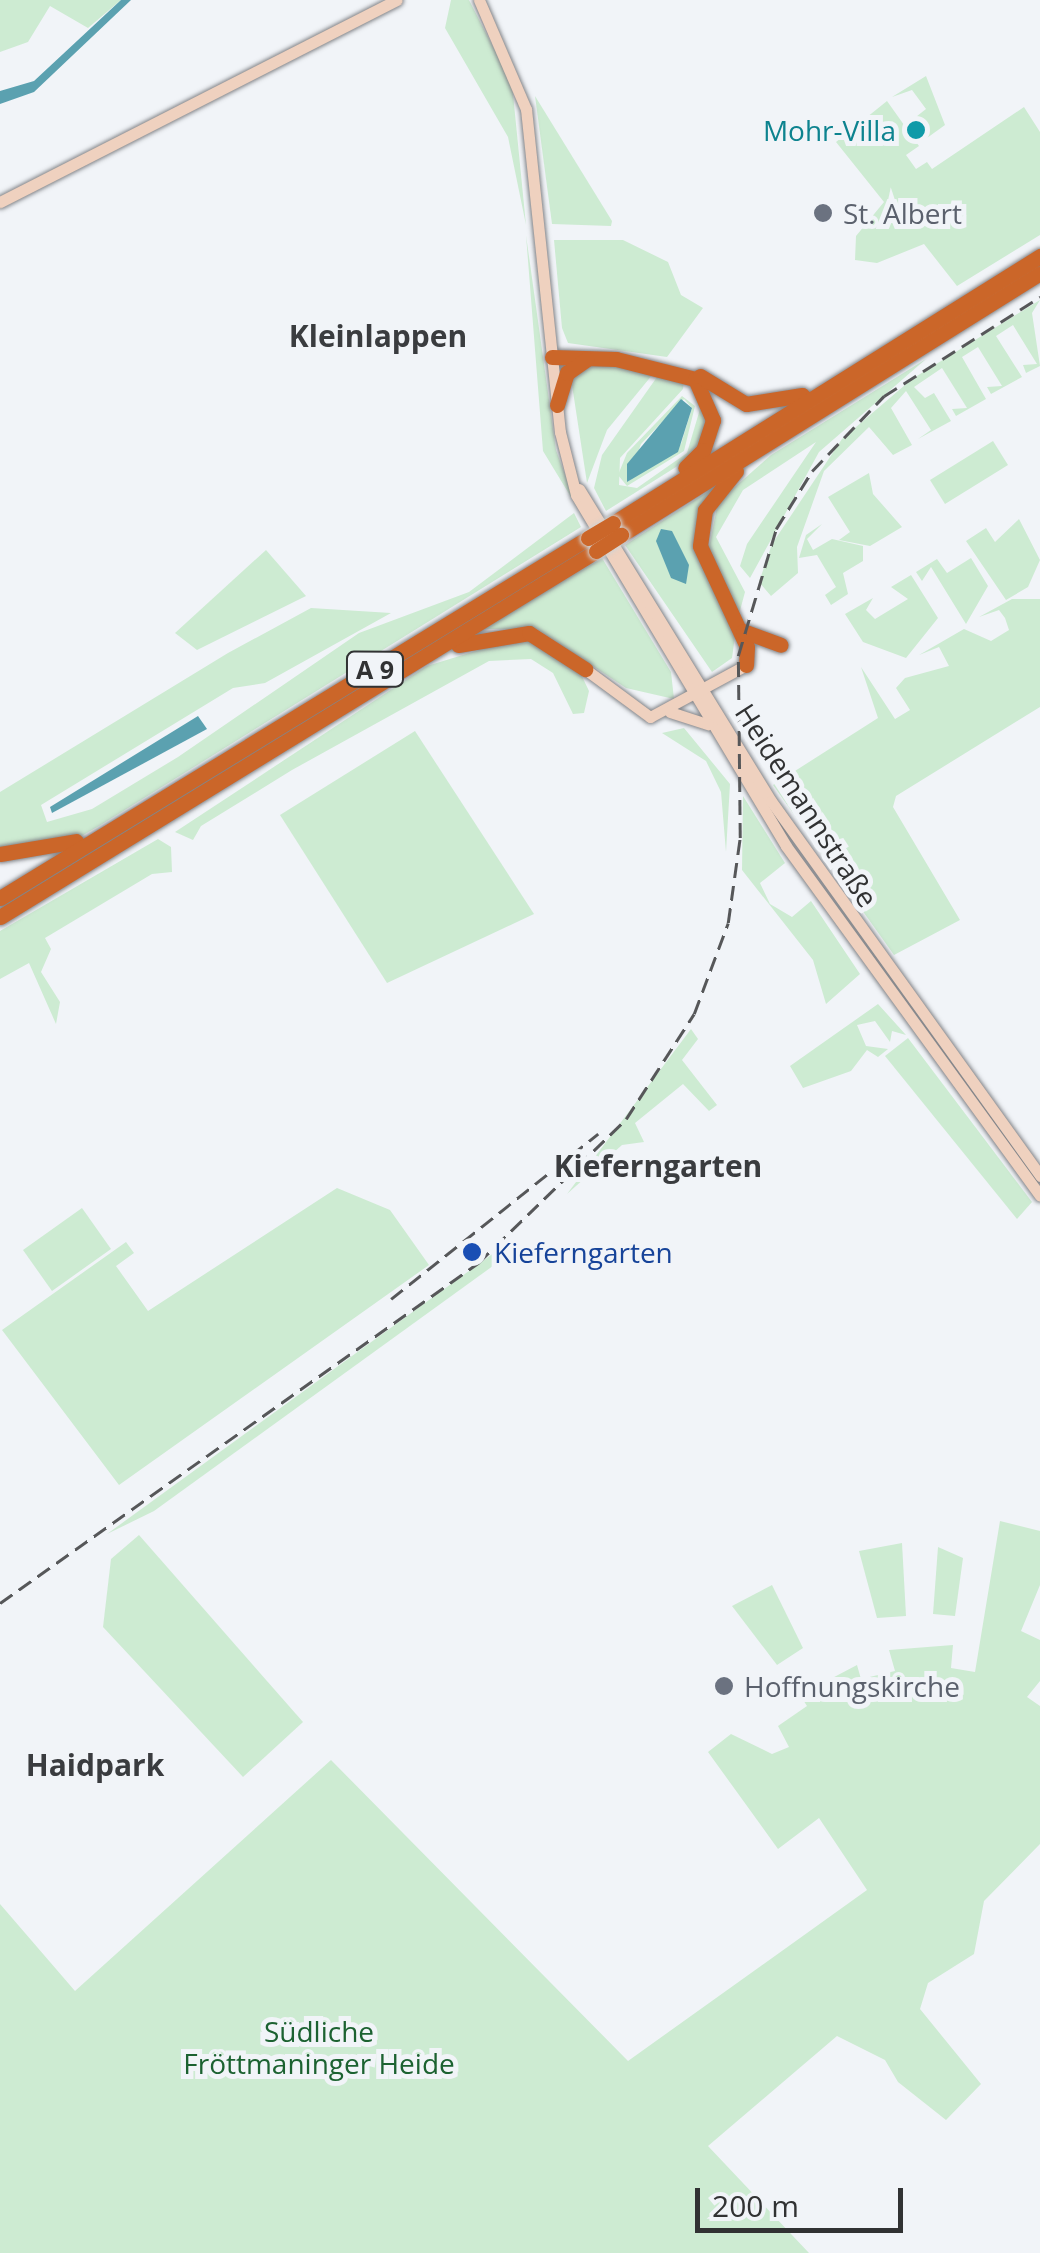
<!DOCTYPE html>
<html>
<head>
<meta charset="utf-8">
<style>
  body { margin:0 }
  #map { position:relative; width:1040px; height:2253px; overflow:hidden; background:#f1f4f8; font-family:"Open Sans",sans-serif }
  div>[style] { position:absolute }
  .green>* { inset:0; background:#cdebd2 }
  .water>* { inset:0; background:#5ba1b0 }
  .roads { filter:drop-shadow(0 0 2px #838589) drop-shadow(0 0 2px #838589) }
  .secondary>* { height:11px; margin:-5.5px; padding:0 5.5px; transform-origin:5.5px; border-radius:5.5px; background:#efd1bf }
  .motorway>* { height:15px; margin:-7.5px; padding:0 7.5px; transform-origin:7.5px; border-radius:7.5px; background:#cb6629 }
  .rail>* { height:2.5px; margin-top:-1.25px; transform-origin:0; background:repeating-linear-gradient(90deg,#565759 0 15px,transparent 0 23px) }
  .bridges { filter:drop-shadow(0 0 2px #d2d2d2) drop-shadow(0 0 2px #d2d2d2) }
  .motorway-bridge>* { height:15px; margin:-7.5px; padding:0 7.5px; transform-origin:7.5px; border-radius:7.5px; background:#cb6629 }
  .dots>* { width:28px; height:28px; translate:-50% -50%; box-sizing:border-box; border:5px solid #f1f4f8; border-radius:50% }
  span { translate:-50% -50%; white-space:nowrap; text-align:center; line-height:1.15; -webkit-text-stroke:10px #f1f4f8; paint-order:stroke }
  .shield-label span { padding:2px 8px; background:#f1f4f8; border:2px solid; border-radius:8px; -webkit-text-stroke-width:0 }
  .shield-label { font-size:25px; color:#313233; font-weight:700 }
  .culture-label { font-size:28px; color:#0d838f }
  .right { translate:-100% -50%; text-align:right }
  .worship-label { font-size:28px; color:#5b616d }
  .left { translate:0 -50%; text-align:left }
  .street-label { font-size:28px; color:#313233 }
  .transit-label { font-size:28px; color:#164399 }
  .park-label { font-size:28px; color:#1c6231 }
  .neighbourhood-label { font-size:30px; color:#3a3c3f; font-weight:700 }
  .scale { position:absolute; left:695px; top:2188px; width:208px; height:45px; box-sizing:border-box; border:5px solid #313233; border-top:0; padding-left:12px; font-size:30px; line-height:35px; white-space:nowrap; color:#313233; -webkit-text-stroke:8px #f1f4f8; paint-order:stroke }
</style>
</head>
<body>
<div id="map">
  <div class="green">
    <div style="clip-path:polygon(0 0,121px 0,88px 28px,50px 6px,28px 42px,0 52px)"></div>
    <div style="clip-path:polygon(451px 0,469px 0,512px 84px,526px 225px,508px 137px,445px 28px)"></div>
    <div style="clip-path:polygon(926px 76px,945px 125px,920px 143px,907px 124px,926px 109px,912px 90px,892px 97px)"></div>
    <div style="clip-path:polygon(535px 96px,612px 221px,611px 226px,552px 224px)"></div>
    <div style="clip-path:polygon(887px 101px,919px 146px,906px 155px,916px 169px,927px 162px,932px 169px,1024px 107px,1040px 132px,1040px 235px,957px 286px,924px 244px,877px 263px,855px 260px,856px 236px,884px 202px,836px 142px)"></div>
    <div style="clip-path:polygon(526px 235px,556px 450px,577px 507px,543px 451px)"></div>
    <div style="clip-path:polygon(623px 240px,668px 262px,681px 295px,703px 308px,667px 357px,568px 343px,562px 328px,554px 240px)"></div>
    <div style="clip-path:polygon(1040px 300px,1032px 313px,1040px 366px,1026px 373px,1023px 365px,1037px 364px,1013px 325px,996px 336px,1022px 377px,991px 394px,987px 387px,1002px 386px,978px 347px,962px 357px,986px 399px,956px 416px,952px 409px,967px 408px,942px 368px,914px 387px,925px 398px,934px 393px,951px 421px,918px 439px,931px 430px,906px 391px,891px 408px,912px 445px,893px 455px,869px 427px,824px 471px,797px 547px,798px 573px,771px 596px,759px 582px,772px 544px,842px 439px,912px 379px)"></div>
    <div style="clip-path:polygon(926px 359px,819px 452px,750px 578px,740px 566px,747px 544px,816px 442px,743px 490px,716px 537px,745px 592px,738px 618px,708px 553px,718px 502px,771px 455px)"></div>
    <div style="clip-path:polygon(596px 362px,653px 374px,607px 430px,587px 483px,572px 385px,575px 368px)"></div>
    <div style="clip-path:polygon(657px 377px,684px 379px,683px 389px,620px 458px,619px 485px,637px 488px,687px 453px,700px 409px,690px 384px,707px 415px,699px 444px,676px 467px,606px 511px,594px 488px,602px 455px)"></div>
    <div style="clip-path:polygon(evenodd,682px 396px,695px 406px,684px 451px,627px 486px,618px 475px,627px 453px,682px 396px,684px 399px,692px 408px,681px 444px,627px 482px,641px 444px,684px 399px)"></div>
    <div style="clip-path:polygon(993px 441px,1008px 465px,945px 504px,930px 480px)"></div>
    <div style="clip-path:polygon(869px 473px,873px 494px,902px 527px,870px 546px,839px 540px,850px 532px,828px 497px)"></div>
    <div style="clip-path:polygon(712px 489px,697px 554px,736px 629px,732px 658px,712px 672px,625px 545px)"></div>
    <div style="clip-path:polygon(574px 513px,581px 527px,99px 826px,71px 842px,0 851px,0 792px,228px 653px,311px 608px,391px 613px,265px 683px,233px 688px,41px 805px,47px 822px,92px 809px,178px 757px,359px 633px,469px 592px)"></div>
    <div style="clip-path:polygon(1019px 519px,1040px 560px,1028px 587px,1006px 600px,966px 541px,986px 528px,995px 542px)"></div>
    <div style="clip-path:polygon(822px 524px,807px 539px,813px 550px,832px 539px,863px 546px,863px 561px,843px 573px,848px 594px,831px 605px,825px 595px,836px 587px,817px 555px,799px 558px,806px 535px)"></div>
    <div style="clip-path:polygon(266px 550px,306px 596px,197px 650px,175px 633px)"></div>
    <div style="clip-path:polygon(602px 558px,671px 672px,674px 699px,626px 688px,537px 629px,481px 629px)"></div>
    <div style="clip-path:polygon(971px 558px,988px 586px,966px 624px,931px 567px,922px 581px,916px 572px,937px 559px,947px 573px)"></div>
    <div style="clip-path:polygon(911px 575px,938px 618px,906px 658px,863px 642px,845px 614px,873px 598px,866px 610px,875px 619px,908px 599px,891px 587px)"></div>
    <div style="clip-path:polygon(1012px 599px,1040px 599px,1040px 707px,896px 796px,893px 807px,960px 920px,894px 955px,773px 785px,878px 718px,861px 667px,895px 719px,910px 710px,896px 688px,905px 678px,949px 666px,939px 647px,919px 655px,964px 629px,991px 641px,1009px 630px,1005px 618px,999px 610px,979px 617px)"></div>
    <div style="clip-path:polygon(525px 636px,578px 668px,589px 691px,584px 713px,573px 714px,553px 673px,531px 659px,489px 661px,292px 770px,201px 826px,193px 840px,175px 832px,427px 666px)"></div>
    <div style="clip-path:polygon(684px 728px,730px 784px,726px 852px,721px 792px,706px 761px,662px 733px)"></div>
    <div style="clip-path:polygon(415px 731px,534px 914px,387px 983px,280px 815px)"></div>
    <div style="clip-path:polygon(743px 796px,785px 863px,760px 883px,770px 904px,792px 917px,811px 901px,860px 974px,826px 1004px,813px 960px,742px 870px)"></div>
    <div style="clip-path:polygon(158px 839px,171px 847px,172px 872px,152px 874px,45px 938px,51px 949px,41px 972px,60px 1002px,56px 1024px,29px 963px,0 979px,0 931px)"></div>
    <div style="clip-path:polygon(878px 1004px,906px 1035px,892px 1031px,890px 1042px,875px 1021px,857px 1025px,866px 1046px,888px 1049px,878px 1057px,867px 1050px,851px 1071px,803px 1088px,790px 1066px)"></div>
    <div style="clip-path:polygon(691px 1029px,698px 1039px,682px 1060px,717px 1105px,709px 1111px,683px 1084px,635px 1123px,644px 1142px,622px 1145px,567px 1194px)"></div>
    <div style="clip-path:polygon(908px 1038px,1032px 1202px,1017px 1219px,885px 1056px)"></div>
    <div style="clip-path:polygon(337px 1188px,390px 1210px,429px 1265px,119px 1485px,2px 1330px,126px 1242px,134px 1253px,116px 1266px,148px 1311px)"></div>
    <div style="clip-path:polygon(82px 1208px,111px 1249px,52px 1291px,23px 1250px)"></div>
    <div style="clip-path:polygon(513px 1239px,497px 1263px,154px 1511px,107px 1534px)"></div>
    <div style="clip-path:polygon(1000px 1521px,1040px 1531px,1040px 1585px,1021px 1631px,1040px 1640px,1040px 1681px,1027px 1697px,1040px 1706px,1040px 1844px,984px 1901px,974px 1954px,928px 1983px,920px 2009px,981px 2084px,946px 2120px,898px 2082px,885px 2060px,837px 2036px,708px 2146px,809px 2253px,0 2253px,0 1904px,75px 1991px,331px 1760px,628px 2061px,867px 1890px,819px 1818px,778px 1849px,708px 1752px,731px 1734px,772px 1754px,789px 1747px,778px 1726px,807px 1706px,800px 1695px,857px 1665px,861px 1679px,895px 1671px,889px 1650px,953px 1645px,951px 1668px,975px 1672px)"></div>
    <div style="clip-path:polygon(139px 1535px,303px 1722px,243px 1777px,103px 1627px,111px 1559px)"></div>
    <div style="clip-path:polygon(902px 1543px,906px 1616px,877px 1618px,859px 1551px)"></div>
    <div style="clip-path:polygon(938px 1547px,963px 1558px,955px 1616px,933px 1614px)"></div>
    <div style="clip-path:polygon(772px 1585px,803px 1648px,777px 1665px,732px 1606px)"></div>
  </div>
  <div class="water">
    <div style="clip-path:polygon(121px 0,131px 0,34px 92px,0 104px,0 91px,34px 81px)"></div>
    <div style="clip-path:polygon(681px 399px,692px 408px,678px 452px,627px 482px,627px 464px)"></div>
    <div style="clip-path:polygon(661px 529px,672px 531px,689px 565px,686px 584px,671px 578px,656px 541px)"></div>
    <div style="clip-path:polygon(198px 716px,207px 729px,52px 813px,50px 807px)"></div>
  </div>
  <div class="roads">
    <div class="secondary">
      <div style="left:479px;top:0;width:119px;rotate:66.7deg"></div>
      <div style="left:526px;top:109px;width:325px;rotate:84deg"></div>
      <div style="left:560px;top:432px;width:65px;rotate:75.7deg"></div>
      <div style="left:576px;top:495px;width:409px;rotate:59.1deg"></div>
      <div style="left:786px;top:846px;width:432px;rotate:54deg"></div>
      <div style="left:0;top:202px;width:445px;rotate:-27deg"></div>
      <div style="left:579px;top:489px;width:366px;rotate:58.4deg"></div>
      <div style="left:771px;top:801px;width:462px;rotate:54.3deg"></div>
      <div style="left:585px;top:669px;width:81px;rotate:36.4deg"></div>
      <div style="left:650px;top:717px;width:109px;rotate:-28.4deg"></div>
      <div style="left:670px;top:712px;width:40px;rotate:18deg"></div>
    </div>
    <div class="motorway">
      <div style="left:552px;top:357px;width:64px;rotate:1.8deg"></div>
      <div style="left:616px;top:359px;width:81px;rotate:14.2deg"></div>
      <div style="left:695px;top:379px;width:45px;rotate:66.3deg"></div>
      <div style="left:713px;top:420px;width:32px;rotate:108deg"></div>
      <div style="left:703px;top:450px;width:25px;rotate:135deg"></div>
      <div style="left:700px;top:376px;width:54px;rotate:31.3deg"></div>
      <div style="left:746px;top:404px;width:57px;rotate:-9.1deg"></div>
      <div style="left:557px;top:405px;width:34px;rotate:-73deg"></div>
      <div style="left:567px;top:373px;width:24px;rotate:-35deg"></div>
      <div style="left:736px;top:471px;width:50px;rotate:128.5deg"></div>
      <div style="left:705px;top:510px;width:36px;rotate:98deg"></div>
      <div style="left:700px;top:546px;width:111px;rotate:65deg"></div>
      <div style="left:747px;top:647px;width:18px;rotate:93deg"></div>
      <div style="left:613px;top:523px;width:504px;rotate:-32.02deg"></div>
      <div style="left:621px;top:535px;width:494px;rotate:-32deg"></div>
      <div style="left:743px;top:631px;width:40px;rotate:20.2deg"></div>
      <div style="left:458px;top:645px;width:72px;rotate:-9.6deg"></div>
      <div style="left:529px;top:633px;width:67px;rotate:32.7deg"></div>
      <div style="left:0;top:854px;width:77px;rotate:-9.7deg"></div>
      <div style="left:0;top:898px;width:689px;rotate:-31.48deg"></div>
      <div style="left:0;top:917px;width:699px;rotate:-31.55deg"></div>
    </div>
  </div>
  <div class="rail">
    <div style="left:391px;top:1299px;width:265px;rotate:-38.6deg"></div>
    <div style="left:0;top:1603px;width:587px;rotate:-35.42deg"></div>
    <div style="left:478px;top:1263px;width:206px;rotate:-44.2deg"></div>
    <div style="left:626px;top:1119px;width:125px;rotate:-57.1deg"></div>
    <div style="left:694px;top:1014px;width:97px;rotate:-69.5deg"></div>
    <div style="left:728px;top:923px;width:86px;rotate:-82deg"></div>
    <div style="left:740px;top:838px;width:182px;rotate:-90.6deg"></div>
    <div style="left:738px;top:656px;width:133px;rotate:-73.3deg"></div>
    <div style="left:776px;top:529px;width:68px;rotate:-58.2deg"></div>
    <div style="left:812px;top:471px;width:104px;rotate:-46.2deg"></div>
    <div style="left:884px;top:396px;width:185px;rotate:-32.4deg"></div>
  </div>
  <div class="bridges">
    <div class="motorway-bridge">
      <div style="left:588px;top:538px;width:29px;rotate:-31deg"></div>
      <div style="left:596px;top:551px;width:30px;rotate:-33deg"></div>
    </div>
  </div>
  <div class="dots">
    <div style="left:916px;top:130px;background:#0f9aa8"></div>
    <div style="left:823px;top:213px;background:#6b7280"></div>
    <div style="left:472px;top:1252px;background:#1a4fb4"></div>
    <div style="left:724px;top:1686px;background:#6b7280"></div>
  </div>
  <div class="shield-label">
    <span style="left:375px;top:669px">A 9</span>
  </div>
  <div class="culture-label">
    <span class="right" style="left:896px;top:130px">Mohr-Villa</span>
  </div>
  <div class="worship-label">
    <span class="left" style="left:843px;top:213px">St. Albert</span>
    <span class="left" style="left:744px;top:1686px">Hoffnungskirche</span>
  </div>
  <div class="street-label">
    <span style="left:807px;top:805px;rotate:57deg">Heidemannstraße</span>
  </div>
  <div class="transit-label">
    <span class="left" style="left:494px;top:1252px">Kieferngarten</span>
  </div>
  <div class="park-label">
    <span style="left:319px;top:2047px">Südliche<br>Fröttmaninger Heide</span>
  </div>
  <div class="neighbourhood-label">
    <span style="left:378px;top:336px">Kleinlappen</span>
    <span style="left:658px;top:1166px">Kieferngarten</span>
    <span style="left:95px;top:1765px">Haidpark</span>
  </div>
  <div class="scale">200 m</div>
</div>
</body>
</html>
